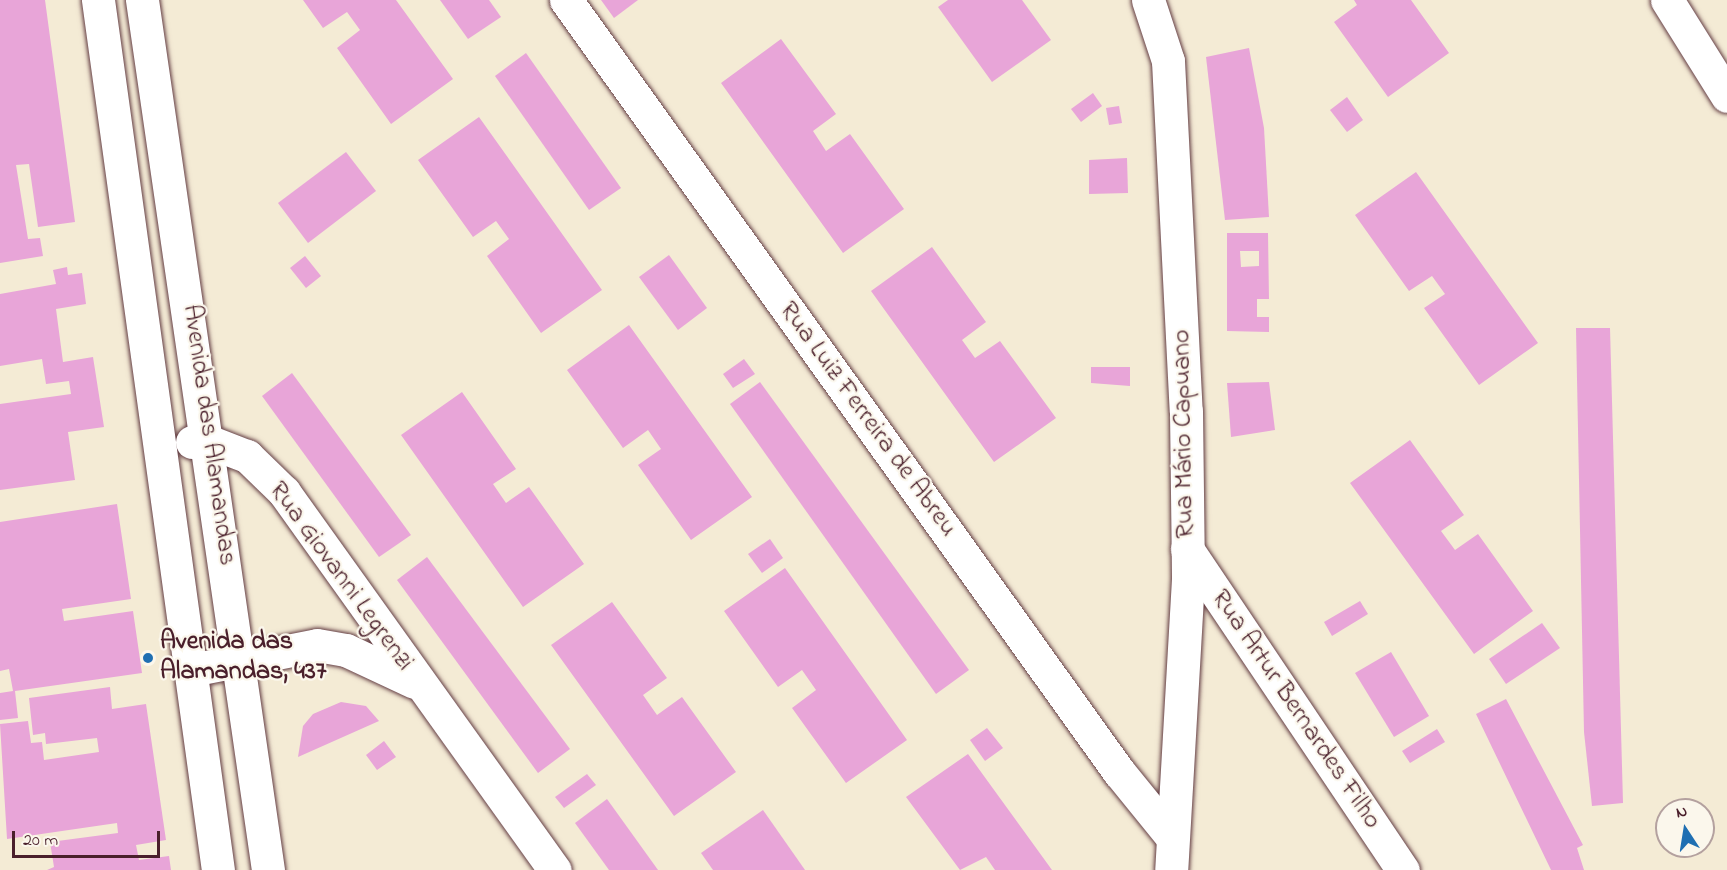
<!DOCTYPE html>
<html>
<head>
<meta charset="utf-8">
<style>
  body { margin:0 }
  #map { position:relative; width:1727px; height:870px; overflow:hidden; background:#f4ebd5; font-family:"Indie Flower",sans-serif }
  div>[style] { position:absolute }
  .building>* { inset:0; background:#e8a5d8 }
  .roads { filter:drop-shadow(0 0 2px #643e44) drop-shadow(0 0 2px #643e44) }
  .minor>* { height:33px; margin:-16.5px; padding:0 16.5px; transform-origin:16.5px; border-radius:16.5px; background:#fff }
  .dots>* { width:16px; height:16px; translate:-50% -50%; box-sizing:border-box; border:3px solid #fbf7ec; border-radius:50% }
  span { translate:-50% -50%; white-space:nowrap; text-align:center; line-height:1.15; -webkit-text-stroke:4.5px #fbf7ec; paint-order:stroke }
  .street-label { font-size:26px; color:#4a1f2b }
  .poi-label { font-size:26px; color:#4a1f2b; font-weight:700 }
  .left { translate:0 -50%; text-align:left }
  .north { position:absolute; left:1655px; top:798px; width:60px; height:60px; box-sizing:border-box; background:#fbf7ec; border:2px solid #b4a19f; border-radius:50%; rotate:348deg; font-size:16px; font-weight:700; line-height:24px; text-align:center; color:#4a1f2b }
  .north::after { content:''; display:block; margin:auto; width:21px; height:27px; background:#1f6fb2; clip-path:polygon(50% 0,100% 100%,50% 72%,0 100%) }
  .scale { position:absolute; left:12px; top:831px; width:148px; height:27px; box-sizing:border-box; border:3px solid #4a1f2b; border-top:0; padding-left:8px; font-size:18px; line-height:21px; white-space:nowrap; color:#4a1f2b; -webkit-text-stroke:4px #fbf7ec; paint-order:stroke }
</style>
</head>
<body>
<div id="map">
  <div class="building">
    <div style="clip-path:polygon(0 0,45px 0,75px 222px,38px 227px,29px 164px,16px 165px,28px 239px,40px 238px,43px 256px,0 263px)"></div>
    <div style="clip-path:polygon(303px 0,396px 0,453px 79px,391px 124px,337px 48px,360px 30px,347px 12px,323px 28px)"></div>
    <div style="clip-path:polygon(440px 0,489px 0,501px 17px,468px 39px)"></div>
    <div style="clip-path:polygon(601px 0,638px 0,614px 18px)"></div>
    <div style="clip-path:polygon(948px 0,1022px 0,1051px 40px,992px 82px,938px 7px)"></div>
    <div style="clip-path:polygon(1354px 0,1411px 0,1449px 53px,1388px 97px,1334px 22px,1357px 5px)"></div>
    <div style="clip-path:polygon(781px 39px,836px 114px,813px 131px,826px 151px,850px 134px,904px 209px,843px 253px,721px 83px)"></div>
    <div style="clip-path:polygon(1249px 48px,1264px 128px,1269px 217px,1225px 220px,1206px 57px)"></div>
    <div style="clip-path:polygon(526px 53px,621px 188px,589px 210px,495px 76px)"></div>
    <div style="clip-path:polygon(1093px 93px,1102px 106px,1081px 122px,1071px 109px)"></div>
    <div style="clip-path:polygon(1347px 97px,1363px 120px,1347px 132px,1330px 110px)"></div>
    <div style="clip-path:polygon(1119px 106px,1122px 123px,1109px 125px,1106px 108px)"></div>
    <div style="clip-path:polygon(479px 117px,602px 290px,541px 333px,487px 256px,509px 239px,496px 221px,473px 237px,418px 160px)"></div>
    <div style="clip-path:polygon(346px 152px,376px 191px,308px 243px,278px 203px)"></div>
    <div style="clip-path:polygon(1127px 158px,1128px 193px,1089px 194px,1089px 160px)"></div>
    <div style="clip-path:polygon(1416px 172px,1538px 343px,1479px 385px,1424px 308px,1445px 294px,1432px 276px,1409px 291px,1355px 215px)"></div>
    <div style="clip-path:polygon(evenodd,1227px 233px,1268px 233px,1269px 299px,1257px 299px,1257px 317px,1269px 317px,1269px 332px,1227px 331px,1227px 233px,1240px 251px,1259px 251px,1259px 266px,1241px 267px,1240px 251px)"></div>
    <div style="clip-path:polygon(932px 247px,986px 322px,962px 340px,975px 358px,1000px 341px,1056px 418px,994px 462px,871px 291px)"></div>
    <div style="clip-path:polygon(669px 255px,707px 308px,678px 330px,639px 277px)"></div>
    <div style="clip-path:polygon(305px 256px,321px 276px,306px 288px,290px 268px)"></div>
    <div style="clip-path:polygon(67px 267px,68px 275px,82px 273px,86px 304px,56px 309px,63px 362px,93px 357px,104px 427px,68px 432px,75px 480px,0 490px,0 404px,71px 394px,69px 381px,46px 384px,42px 359px,0 366px,0 294px,56px 284px,53px 270px)"></div>
    <div style="clip-path:polygon(629px 325px,752px 497px,691px 540px,638px 465px,661px 449px,648px 430px,623px 448px,567px 370px)"></div>
    <div style="clip-path:polygon(1576px 328px,1610px 328px,1623px 803px,1592px 806px,1584px 732px)"></div>
    <div style="clip-path:polygon(744px 359px,755px 374px,733px 388px,723px 374px)"></div>
    <div style="clip-path:polygon(1091px 367px,1130px 367px,1130px 386px,1091px 383px)"></div>
    <div style="clip-path:polygon(292px 373px,411px 535px,379px 557px,262px 396px)"></div>
    <div style="clip-path:polygon(760px 382px,969px 670px,936px 694px,730px 404px)"></div>
    <div style="clip-path:polygon(1269px 382px,1275px 430px,1231px 437px,1227px 383px)"></div>
    <div style="clip-path:polygon(462px 392px,516px 469px,493px 484px,506px 503px,529px 487px,584px 564px,523px 607px,401px 435px)"></div>
    <div style="clip-path:polygon(1410px 440px,1464px 515px,1441px 531px,1455px 550px,1478px 534px,1533px 611px,1474px 654px,1350px 483px)"></div>
    <div style="clip-path:polygon(117px 504px,131px 599px,62px 609px,64px 621px,133px 611px,142px 673px,15px 691px,18px 718px,0 720px,0 693px,13px 691px,9px 669px,0 671px,0 522px)"></div>
    <div style="clip-path:polygon(770px 539px,783px 558px,762px 573px,748px 554px)"></div>
    <div style="clip-path:polygon(427px 557px,570px 749px,538px 773px,397px 580px)"></div>
    <div style="clip-path:polygon(785px 568px,907px 740px,846px 783px,792px 708px,816px 690px,802px 670px,778px 687px,724px 611px)"></div>
    <div style="clip-path:polygon(1360px 601px,1368px 614px,1332px 636px,1324px 622px)"></div>
    <div style="clip-path:polygon(612px 602px,667px 678px,643px 695px,657px 715px,682px 697px,736px 772px,674px 816px,551px 645px)"></div>
    <div style="clip-path:polygon(1542px 623px,1560px 648px,1506px 684px,1489px 659px)"></div>
    <div style="clip-path:polygon(1391px 652px,1429px 716px,1394px 737px,1355px 673px)"></div>
    <div style="clip-path:polygon(110px 687px,112px 709px,146px 704px,166px 840px,136px 845px,139px 860px,169px 856px,171px 870px,47px 870px,54px 867px,50px 842px,118px 833px,117px 823px,7px 839px,0 724px,28px 721px,31px 743px,42px 742px,44px 760px,99px 752px,97px 738px,46px 744px,45px 733px,33px 735px,29px 698px)"></div>
    <div style="clip-path:polygon(1506px 699px,1583px 845px,1577px 848px,1584px 870px,1551px 870px,1476px 714px)"></div>
    <div style="clip-path:polygon(341px 702px,366px 706px,379px 721px,298px 757px,303px 726px,313px 714px)"></div>
    <div style="clip-path:polygon(987px 728px,1003px 748px,985px 761px,970px 740px)"></div>
    <div style="clip-path:polygon(1437px 729px,1445px 742px,1410px 763px,1402px 751px)"></div>
    <div style="clip-path:polygon(384px 741px,396px 757px,377px 770px,366px 755px)"></div>
    <div style="clip-path:polygon(968px 754px,1052px 870px,995px 870px,986px 857px,960px 870px,906px 797px)"></div>
    <div style="clip-path:polygon(587px 774px,596px 785px,564px 808px,555px 797px)"></div>
    <div style="clip-path:polygon(607px 799px,658px 870px,609px 870px,575px 823px)"></div>
    <div style="clip-path:polygon(763px 810px,805px 870px,713px 870px,701px 853px)"></div>
  </div>
  <div class="roads">
    <div class="minor">
      <div style="left:98px;top:0;width:878px;rotate:82.15deg"></div>
      <div style="left:142px;top:0;width:879px;rotate:81.76deg"></div>
      <div style="left:566px;top:0;width:950px;rotate:54.39deg"></div>
      <div style="left:1119px;top:772px;width:82px;rotate:50.9deg"></div>
      <div style="left:1148px;top:0;width:64px;rotate:71.8deg"></div>
      <div style="left:1168px;top:61px;width:350px;rotate:87.1deg"></div>
      <div style="left:1186px;top:411px;width:168px;rotate:89.3deg"></div>
      <div style="left:1188px;top:579px;width:291px;rotate:93.3deg"></div>
      <div style="left:1667px;top:0;width:113px;rotate:58deg"></div>
      <div style="left:192px;top:442px;width:18px"></div>
      <div style="left:210px;top:442px;width:40px;rotate:21deg"></div>
      <div style="left:247px;top:456px;width:52px;rotate:44.2deg"></div>
      <div style="left:284px;top:492px;width:465px;rotate:54.4deg"></div>
      <div style="left:1187px;top:549px;width:387px;rotate:56.1deg"></div>
      <div style="left:191px;top:670px;width:128px;rotate:-11.2deg"></div>
      <div style="left:317px;top:645px;width:29px;rotate:10deg"></div>
      <div style="left:346px;top:650px;width:75px;rotate:25.2deg"></div>
    </div>
  </div>
  <div class="dots">
    <div style="left:148px;top:658px;background:#1f6fb2"></div>
  </div>
  <div class="street-label">
    <span style="left:867px;top:420px;rotate:54deg">Rua Luiz Ferreira de Abreu</span>
    <span style="left:1185px;top:434px;rotate:-91deg">Rua Mário Capuano</span>
    <span style="left:208px;top:435px;rotate:82deg">Avenida das Alamandas</span>
    <span style="left:340px;top:577px;rotate:54deg">Rua Giovanni Legrenzi</span>
    <span style="left:1295px;top:710px;rotate:56deg">Rua Artur Bernardes Filho</span>
  </div>
  <div class="poi-label">
    <span class="left" style="left:160px;top:658px">Avenida das<br>Alamandas, 437</span>
  </div>
  <div class="north">N</div>
  <div class="scale">20 m</div>
</div>
</body>
</html>
